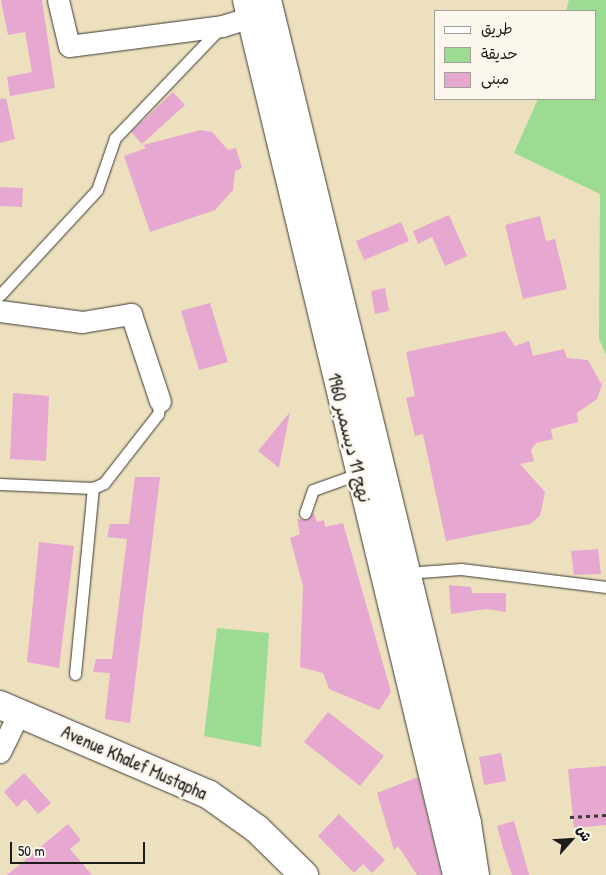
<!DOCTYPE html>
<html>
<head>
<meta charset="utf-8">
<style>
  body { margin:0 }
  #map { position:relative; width:606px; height:875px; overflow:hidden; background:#ede0be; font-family:"Patrick Hand","Playpen Sans Arabic",sans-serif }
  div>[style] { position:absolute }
  .green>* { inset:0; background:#9cdc92 }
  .building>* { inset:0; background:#e6a7d0 }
  .path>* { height:3px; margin-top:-1.5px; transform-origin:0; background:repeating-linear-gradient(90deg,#3b3934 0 4px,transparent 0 8px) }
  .roads { filter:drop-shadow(0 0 1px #3b3934) drop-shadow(0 0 1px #3b3934) }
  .service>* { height:11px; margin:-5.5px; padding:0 5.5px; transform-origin:5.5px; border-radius:5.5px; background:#fff }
  .minor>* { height:21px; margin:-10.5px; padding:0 10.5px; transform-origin:10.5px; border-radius:10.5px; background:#fff }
  .secondary>* { height:28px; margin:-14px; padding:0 14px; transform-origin:14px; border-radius:14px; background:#fff }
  span { translate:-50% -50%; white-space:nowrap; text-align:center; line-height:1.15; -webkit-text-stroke:5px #fbf7ec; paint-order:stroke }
  .street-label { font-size:18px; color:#1c1c1c }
  .legend { position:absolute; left:434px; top:10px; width:162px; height:90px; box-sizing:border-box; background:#fbf7ec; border:1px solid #a29f99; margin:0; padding:6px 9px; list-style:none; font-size:15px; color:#1c1c1c }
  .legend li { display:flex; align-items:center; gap:10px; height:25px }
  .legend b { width:25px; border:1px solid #a29f99 }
  .north { position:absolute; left:546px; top:815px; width:50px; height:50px; -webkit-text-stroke:4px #fbf7ec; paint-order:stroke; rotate:64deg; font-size:14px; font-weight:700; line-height:20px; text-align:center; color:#1c1c1c }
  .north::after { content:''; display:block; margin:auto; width:18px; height:22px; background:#1c1c1c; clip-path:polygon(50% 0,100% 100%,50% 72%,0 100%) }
  .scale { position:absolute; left:10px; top:842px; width:135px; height:22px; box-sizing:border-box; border:2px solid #1c1c1c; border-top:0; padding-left:6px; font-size:15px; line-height:18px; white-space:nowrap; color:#1c1c1c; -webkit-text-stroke:4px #fbf7ec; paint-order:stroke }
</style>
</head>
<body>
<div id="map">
  <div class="green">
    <div style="clip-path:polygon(569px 0,606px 0,606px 355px,599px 339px,600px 194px,514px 153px,538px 99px,595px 99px,595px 11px,566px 11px)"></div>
    <div style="clip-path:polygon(217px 628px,269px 633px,261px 747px,204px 736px)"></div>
  </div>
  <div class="building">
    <div style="clip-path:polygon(1px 0,42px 0,55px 88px,10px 96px,7px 77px,32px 72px,25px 32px,8px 35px)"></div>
    <div style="clip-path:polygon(173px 92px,185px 105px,142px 144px,131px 132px)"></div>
    <div style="clip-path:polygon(6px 98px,15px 139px,0 143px,0 99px)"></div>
    <div style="clip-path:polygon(201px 130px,212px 132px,228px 150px,236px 148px,242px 168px,235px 171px,233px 190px,215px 210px,150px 232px,124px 156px,146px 148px,143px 145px)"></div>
    <div style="clip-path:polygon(0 187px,23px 188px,22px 207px,0 206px)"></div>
    <div style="clip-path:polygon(449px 215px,467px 256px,445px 266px,432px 237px,418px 244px,413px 231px)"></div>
    <div style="clip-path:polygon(540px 216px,546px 241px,555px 239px,567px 289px,523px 299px,505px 225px)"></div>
    <div style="clip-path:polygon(401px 222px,409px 241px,364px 260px,356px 241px)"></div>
    <div style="clip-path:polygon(385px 288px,389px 311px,375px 314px,371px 291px)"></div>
    <div style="clip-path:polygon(210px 303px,228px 362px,199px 370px,181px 311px)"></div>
    <div style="clip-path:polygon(505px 331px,515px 346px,529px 341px,533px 356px,564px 349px,567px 358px,588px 360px,602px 385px,597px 399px,577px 413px,578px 422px,551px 429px,553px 439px,536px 443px,531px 450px,534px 461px,520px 464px,545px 492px,540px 516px,530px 524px,446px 541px,423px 434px,415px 436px,406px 398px,415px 396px,406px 352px)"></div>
    <div style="clip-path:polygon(13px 393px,49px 396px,46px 461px,10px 459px)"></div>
    <div style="clip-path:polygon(290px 412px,279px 468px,258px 451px)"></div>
    <div style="clip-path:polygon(135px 477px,160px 477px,130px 723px,105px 719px,110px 673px,93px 672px,96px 659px,112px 659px,127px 539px,107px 537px,110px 524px,129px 524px)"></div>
    <div style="clip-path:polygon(314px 513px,317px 522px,324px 520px,325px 527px,343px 523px,391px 692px,379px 710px,329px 689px,323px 673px,300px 667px,303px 586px,290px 538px,300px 534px,297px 519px,307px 520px)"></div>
    <div style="clip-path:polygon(39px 542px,74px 546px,59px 668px,27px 662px)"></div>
    <div style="clip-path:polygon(598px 549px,601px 574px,574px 575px,571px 551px)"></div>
    <div style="clip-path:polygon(449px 585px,471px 587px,472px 593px,506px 593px,506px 612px,486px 609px,451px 614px)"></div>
    <div style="clip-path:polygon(328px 712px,384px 756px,360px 786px,304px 742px)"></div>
    <div style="clip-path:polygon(501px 753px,506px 781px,484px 785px,479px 757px)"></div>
    <div style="clip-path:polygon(606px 766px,606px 825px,574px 828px,568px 769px)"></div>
    <div style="clip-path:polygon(24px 773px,51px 803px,38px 814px,25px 799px,17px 807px,4px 792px)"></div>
    <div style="clip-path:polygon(418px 777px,441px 875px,417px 875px,398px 846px,394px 850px,377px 793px)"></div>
    <div style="clip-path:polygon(339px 814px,385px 860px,372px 873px,363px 864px,354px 873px,318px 836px)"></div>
    <div style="clip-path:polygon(514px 821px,529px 875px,512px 875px,502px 845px,497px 826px)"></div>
    <div style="clip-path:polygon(68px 824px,81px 840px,70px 849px,92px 875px,7px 875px)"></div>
  </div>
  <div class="path">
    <div style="left:570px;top:817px;width:36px;rotate:-3deg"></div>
  </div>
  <div class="roads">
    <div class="service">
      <div style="left:0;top:295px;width:143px;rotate:-47.3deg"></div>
      <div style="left:97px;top:190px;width:55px;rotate:-70.9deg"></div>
      <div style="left:115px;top:138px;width:152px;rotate:-46.3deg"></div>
      <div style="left:0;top:484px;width:93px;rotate:2.5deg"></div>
      <div style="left:93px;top:488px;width:12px;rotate:-24deg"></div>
      <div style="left:104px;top:483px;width:88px;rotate:-52deg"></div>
      <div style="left:158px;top:414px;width:13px;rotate:-81deg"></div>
      <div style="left:305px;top:513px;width:24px;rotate:-71deg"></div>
      <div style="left:313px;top:490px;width:48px;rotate:-19.6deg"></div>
      <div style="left:405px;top:573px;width:56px;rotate:-4.1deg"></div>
      <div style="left:461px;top:569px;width:146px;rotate:7.1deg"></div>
      <div style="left:75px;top:674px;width:187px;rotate:-84.5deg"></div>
    </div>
    <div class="minor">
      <div style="left:58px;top:0;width:47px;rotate:76.6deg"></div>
      <div style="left:69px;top:46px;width:154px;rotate:-7.4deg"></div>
      <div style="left:222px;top:26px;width:30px;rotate:-17deg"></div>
      <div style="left:0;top:311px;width:83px;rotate:7.6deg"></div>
      <div style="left:82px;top:322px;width:50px;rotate:-9.3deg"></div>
      <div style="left:131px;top:314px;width:92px;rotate:71.6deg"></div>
      <div style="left:0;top:752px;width:43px;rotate:-64deg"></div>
    </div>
    <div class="secondary">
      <div style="left:247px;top:0;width:900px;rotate:76.5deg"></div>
      <div style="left:267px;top:0;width:847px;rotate:76.34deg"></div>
      <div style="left:467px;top:823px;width:53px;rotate:81.3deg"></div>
      <div style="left:0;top:705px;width:226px;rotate:23.2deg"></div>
      <div style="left:208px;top:794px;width:60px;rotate:35.5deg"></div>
      <div style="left:257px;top:829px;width:66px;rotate:44.4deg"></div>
    </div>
  </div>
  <div class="street-label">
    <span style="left:349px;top:438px;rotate:76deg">نهج 11 ديسمبر 1960</span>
    <span style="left:134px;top:763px;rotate:24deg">Avenue Khalef Mustapha</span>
  </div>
  <ul class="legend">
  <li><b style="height:6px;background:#fff"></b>طريق</li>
  <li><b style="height:14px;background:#9cdc92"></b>حديقة</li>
  <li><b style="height:14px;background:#e6a7d0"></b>مبنى</li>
  </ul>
  <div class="north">ش</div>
  <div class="scale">50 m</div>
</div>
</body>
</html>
